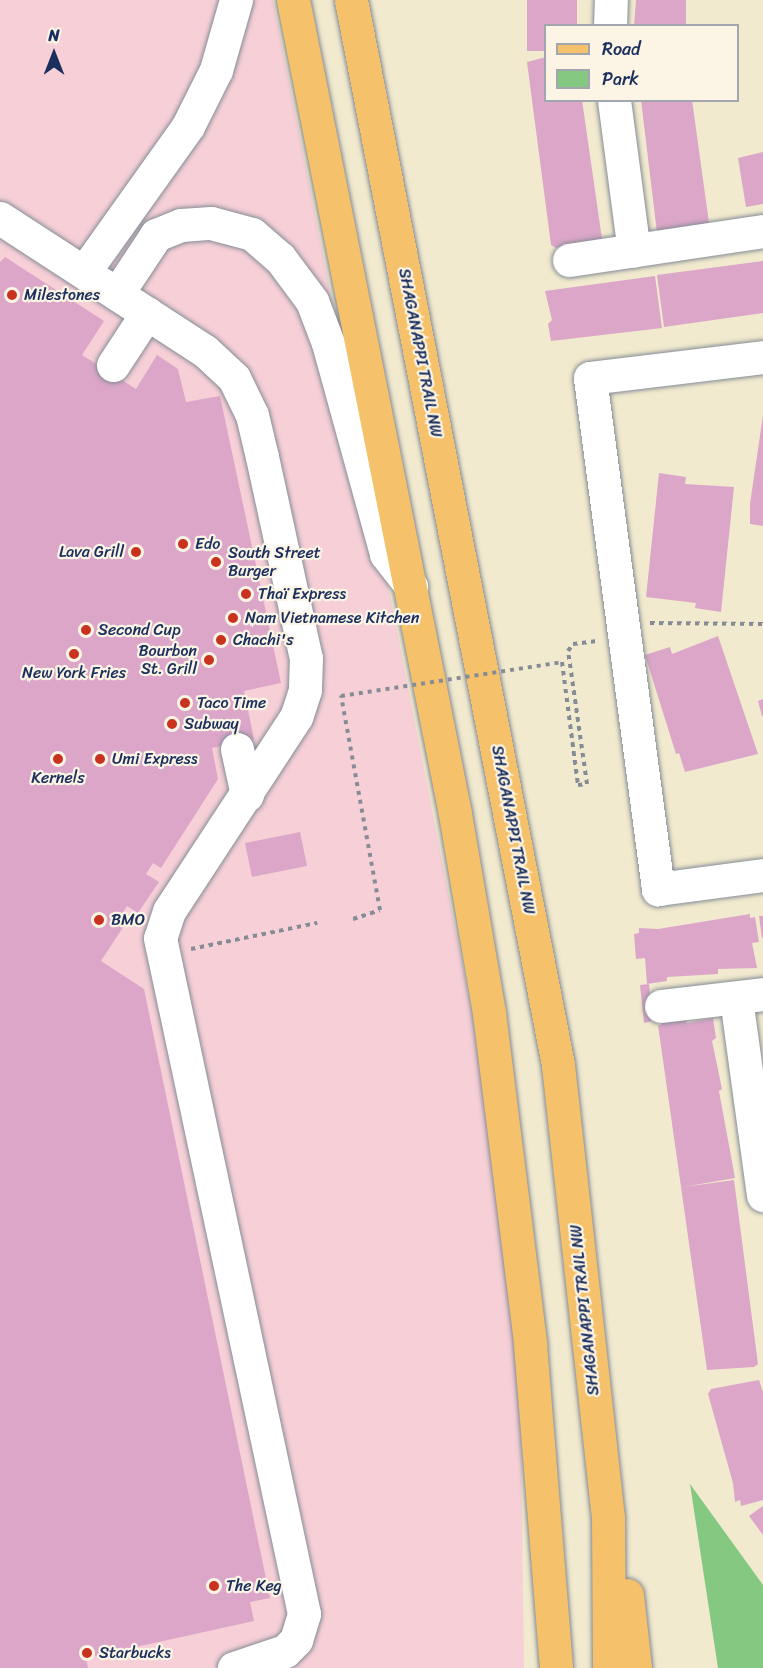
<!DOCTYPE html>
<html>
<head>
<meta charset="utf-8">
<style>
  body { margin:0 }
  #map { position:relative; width:763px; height:1668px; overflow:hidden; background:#f1eace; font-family:Sriracha,sans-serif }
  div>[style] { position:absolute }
  .built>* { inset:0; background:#f6cfd7 }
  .green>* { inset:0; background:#85c881 }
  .building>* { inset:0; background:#dba6c8 }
  .path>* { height:4px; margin-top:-2px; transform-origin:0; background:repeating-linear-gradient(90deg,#868c96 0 4.5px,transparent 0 9px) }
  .roads { filter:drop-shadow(0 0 2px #868c96) drop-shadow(0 0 2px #868c96) }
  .minor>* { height:33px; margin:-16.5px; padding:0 16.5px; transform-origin:16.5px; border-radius:16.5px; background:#fff }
  .major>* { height:33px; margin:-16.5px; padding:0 16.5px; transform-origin:16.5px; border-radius:16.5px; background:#f5c16b }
  .path-bridge>* { height:4px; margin-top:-2px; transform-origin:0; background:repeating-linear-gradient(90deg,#868c96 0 4.5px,transparent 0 9px) }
  .dots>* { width:16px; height:16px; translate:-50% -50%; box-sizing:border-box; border:3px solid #fcf5e5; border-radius:50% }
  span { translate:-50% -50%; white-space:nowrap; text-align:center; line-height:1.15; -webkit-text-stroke:4.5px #fcf5e5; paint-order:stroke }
  .poi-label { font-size:16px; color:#1b2f5e }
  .left { translate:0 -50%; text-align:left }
  .right { translate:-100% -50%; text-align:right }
  .street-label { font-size:16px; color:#1b2f5e }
  .legend { position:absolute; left:544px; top:24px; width:195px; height:78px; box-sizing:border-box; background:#fcf5e5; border:2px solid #a2a6af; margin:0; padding:8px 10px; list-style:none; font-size:18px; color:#1b2f5e }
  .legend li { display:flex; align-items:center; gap:12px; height:30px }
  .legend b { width:30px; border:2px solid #a2a6af }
  .north { position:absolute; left:24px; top:24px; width:60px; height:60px; -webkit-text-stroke:4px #fcf5e5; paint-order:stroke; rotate:0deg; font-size:16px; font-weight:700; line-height:24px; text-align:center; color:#1b2f5e }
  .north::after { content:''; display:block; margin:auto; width:21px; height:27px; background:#1b2f5e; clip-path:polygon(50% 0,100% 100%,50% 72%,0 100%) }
</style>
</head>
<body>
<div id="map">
  <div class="built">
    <div style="clip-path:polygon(0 0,273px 0,471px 1008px,520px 1353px,524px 1668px,0 1668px)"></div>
  </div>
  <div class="green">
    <div style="clip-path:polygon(690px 1484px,763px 1585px,763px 1668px,718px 1668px)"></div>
  </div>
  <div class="building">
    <div style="clip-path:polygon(527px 0,577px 0,577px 26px,546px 26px,546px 51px,527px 51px)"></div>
    <div style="clip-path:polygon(636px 0,686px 0,686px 26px,634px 26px)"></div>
    <div style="clip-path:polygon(546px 57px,546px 100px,582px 100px,602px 239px,556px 248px,551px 245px,527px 62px)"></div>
    <div style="clip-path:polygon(641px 100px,692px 100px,709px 223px,657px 233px)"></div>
    <div style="clip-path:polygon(763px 152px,763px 204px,746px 207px,738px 158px)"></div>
    <div style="clip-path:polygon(5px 257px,104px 321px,82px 355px,136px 389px,157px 355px,178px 369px,186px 402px,220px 396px,281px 683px,244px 691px,254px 739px,212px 748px,218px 779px,161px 868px,153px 863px,146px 874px,159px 882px,138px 913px,127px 906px,122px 914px,129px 918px,101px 961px,144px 989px,270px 1598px,250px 1602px,254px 1621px,86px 1658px,88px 1668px,0 1668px,0 262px)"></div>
    <div style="clip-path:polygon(763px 261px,763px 313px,664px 327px,657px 275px)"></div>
    <div style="clip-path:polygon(655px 276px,662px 328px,551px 341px,548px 324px,552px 320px,545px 291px)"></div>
    <div style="clip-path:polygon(763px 415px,763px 526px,750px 524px,750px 504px)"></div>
    <div style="clip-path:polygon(659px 473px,686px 477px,685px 484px,734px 487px,721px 612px,695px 608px,696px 603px,646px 597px)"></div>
    <div style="clip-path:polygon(718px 636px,758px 754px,685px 772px,679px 753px,676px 754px,645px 655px,670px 647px,672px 654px)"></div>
    <div style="clip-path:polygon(763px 699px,763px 716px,762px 716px,758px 701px)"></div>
    <div style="clip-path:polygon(300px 832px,307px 866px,252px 877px,245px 843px)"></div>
    <div style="clip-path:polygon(750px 914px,750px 918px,755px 917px,759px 942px,752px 943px,757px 968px,718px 969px,718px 974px,667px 977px,667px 981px,647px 984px,645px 958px,636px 959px,634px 934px,639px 933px,639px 928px,658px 929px)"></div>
    <div style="clip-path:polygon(759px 916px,763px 916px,763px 938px,762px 938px)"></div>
    <div style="clip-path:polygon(649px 984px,653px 1021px,644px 1023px,640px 985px)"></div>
    <div style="clip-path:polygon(686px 1018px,687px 1023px,713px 1018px,716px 1038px,712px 1041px,722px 1089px,719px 1091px,735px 1178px,683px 1187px,734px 1180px,758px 1364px,754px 1367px,707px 1370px,658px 1025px,661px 1025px,661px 1020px)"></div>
    <div style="clip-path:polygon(759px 1380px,763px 1392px,763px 1500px,741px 1506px,740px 1500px,735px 1502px,733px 1483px,708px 1394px,711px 1389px)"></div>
    <div style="clip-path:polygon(763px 1506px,763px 1535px,749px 1516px)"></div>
  </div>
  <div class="path">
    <div style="left:650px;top:623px;width:113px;rotate:0.5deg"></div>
    <div style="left:568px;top:651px;width:9px;rotate:-54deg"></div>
    <div style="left:573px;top:644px;width:24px;rotate:-7deg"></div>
    <div style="left:353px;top:919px;width:28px;rotate:-18deg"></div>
    <div style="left:191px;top:949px;width:129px;rotate:-11.7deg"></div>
  </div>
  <div class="roads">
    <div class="minor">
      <div style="left:610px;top:26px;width:26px;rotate:-88deg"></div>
      <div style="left:614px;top:100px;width:152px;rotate:82.5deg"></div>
      <div style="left:0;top:218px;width:244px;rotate:33deg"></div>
      <div style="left:205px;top:351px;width:40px;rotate:43deg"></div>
      <div style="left:234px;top:378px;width:41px;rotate:64.1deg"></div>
      <div style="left:252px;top:415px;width:43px;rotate:76.6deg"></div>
      <div style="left:262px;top:457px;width:206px;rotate:77.7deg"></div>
      <div style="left:306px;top:658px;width:32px;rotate:92deg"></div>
      <div style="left:305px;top:690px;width:28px;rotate:108deg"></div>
      <div style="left:296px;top:717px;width:232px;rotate:123.2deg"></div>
      <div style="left:169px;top:911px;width:28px;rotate:108deg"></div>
      <div style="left:160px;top:938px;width:691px;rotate:77.97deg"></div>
      <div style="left:304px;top:1614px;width:27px;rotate:107deg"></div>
      <div style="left:296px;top:1640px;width:16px;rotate:135deg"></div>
      <div style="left:285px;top:1651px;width:54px;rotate:161.6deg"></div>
      <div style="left:569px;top:260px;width:196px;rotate:-8.5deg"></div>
      <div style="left:84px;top:272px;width:179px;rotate:-54.5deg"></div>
      <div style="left:188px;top:126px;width:63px;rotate:-63.4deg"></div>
      <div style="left:216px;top:70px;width:73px;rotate:-74.1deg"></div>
      <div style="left:117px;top:294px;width:71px;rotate:-56.5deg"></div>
      <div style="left:156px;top:235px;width:27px;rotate:-22deg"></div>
      <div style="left:181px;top:225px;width:30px;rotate:-4deg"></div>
      <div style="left:211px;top:223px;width:42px;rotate:15deg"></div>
      <div style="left:252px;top:234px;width:37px;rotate:41deg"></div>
      <div style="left:280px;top:258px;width:54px;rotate:53.3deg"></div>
      <div style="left:312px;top:301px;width:45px;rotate:69.1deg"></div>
      <div style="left:328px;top:343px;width:219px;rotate:74.6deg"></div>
      <div style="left:386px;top:554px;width:41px;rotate:52deg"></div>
      <div style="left:763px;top:357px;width:174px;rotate:173.1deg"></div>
      <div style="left:590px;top:378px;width:516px;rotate:82.42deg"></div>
      <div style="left:658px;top:889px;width:106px;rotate:-7.6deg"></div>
      <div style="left:113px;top:365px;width:62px;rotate:-56.8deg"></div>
      <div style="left:237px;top:749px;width:47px;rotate:77.7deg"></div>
      <div style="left:736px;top:998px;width:199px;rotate:82.2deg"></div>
      <div style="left:661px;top:1006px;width:103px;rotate:-6.7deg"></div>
    </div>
    <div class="major">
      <div style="left:293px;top:0;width:830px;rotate:78.74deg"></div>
      <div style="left:455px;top:814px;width:202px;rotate:80.3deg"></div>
      <div style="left:489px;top:1013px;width:334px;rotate:82.9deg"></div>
      <div style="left:530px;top:1344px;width:325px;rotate:85.4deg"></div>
      <div style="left:351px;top:0;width:1085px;rotate:79deg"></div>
      <div style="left:558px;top:1065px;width:455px;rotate:83.7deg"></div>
      <div style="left:608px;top:1517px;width:151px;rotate:89.6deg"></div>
      <div style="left:627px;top:1595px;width:73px;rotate:83.7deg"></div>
    </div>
  </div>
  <div class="path-bridge">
    <div style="left:380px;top:910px;width:218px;rotate:-100.3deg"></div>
    <div style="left:341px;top:696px;width:224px;rotate:-8.7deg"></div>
    <div style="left:562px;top:662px;width:124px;rotate:82.6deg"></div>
    <div style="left:578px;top:785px;width:9px;rotate:-6deg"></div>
    <div style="left:587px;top:784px;width:134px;rotate:-98.1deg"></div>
  </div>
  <div class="dots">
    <div style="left:12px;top:295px;background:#c8321e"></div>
    <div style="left:183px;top:544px;background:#c8321e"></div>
    <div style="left:136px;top:552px;background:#c8321e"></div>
    <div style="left:216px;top:562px;background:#c8321e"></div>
    <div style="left:246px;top:594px;background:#c8321e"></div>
    <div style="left:233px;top:618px;background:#c8321e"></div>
    <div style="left:86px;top:630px;background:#c8321e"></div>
    <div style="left:221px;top:640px;background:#c8321e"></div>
    <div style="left:74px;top:654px;background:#c8321e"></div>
    <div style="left:209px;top:660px;background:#c8321e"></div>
    <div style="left:185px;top:703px;background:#c8321e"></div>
    <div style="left:172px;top:724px;background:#c8321e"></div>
    <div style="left:58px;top:759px;background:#c8321e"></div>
    <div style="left:100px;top:759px;background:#c8321e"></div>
    <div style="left:99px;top:920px;background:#c8321e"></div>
    <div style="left:214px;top:1586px;background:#c8321e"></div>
    <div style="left:87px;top:1653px;background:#c8321e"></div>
  </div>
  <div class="poi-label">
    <span class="left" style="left:24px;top:295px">Milestones</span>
    <span class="left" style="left:195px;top:544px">Edo</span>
    <span class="right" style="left:124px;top:552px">Lava Grill</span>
    <span class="left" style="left:228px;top:562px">South Street<br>Burger</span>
    <span class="left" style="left:258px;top:594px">Thaï Express</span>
    <span class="left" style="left:245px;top:618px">Nam Vietnamese Kitchen</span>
    <span class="left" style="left:98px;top:630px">Second Cup</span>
    <span class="left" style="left:233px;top:640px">Chachi's</span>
    <span class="right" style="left:197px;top:660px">Bourbon<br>St. Grill</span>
    <span style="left:74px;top:673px">New York Fries</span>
    <span class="left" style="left:197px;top:703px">Taco Time</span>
    <span class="left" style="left:184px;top:724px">Subway</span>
    <span class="left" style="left:112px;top:759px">Umi Express</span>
    <span style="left:58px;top:778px">Kernels</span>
    <span class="left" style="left:111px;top:920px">BMO</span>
    <span class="left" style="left:226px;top:1586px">The Keg</span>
    <span class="left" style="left:99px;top:1653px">Starbucks</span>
  </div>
  <div class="street-label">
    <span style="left:420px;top:353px;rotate:79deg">SHAGANAPPI TRAIL NW</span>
    <span style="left:513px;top:830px;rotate:79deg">SHAGANAPPI TRAIL NW</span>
    <span style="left:585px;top:1310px;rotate:-96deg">SHAGANAPPI TRAIL NW</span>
  </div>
  <ul class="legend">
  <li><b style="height:8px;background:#f5c16b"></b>Road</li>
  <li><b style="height:16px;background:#85c881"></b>Park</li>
  </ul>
  <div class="north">N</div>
</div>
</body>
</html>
